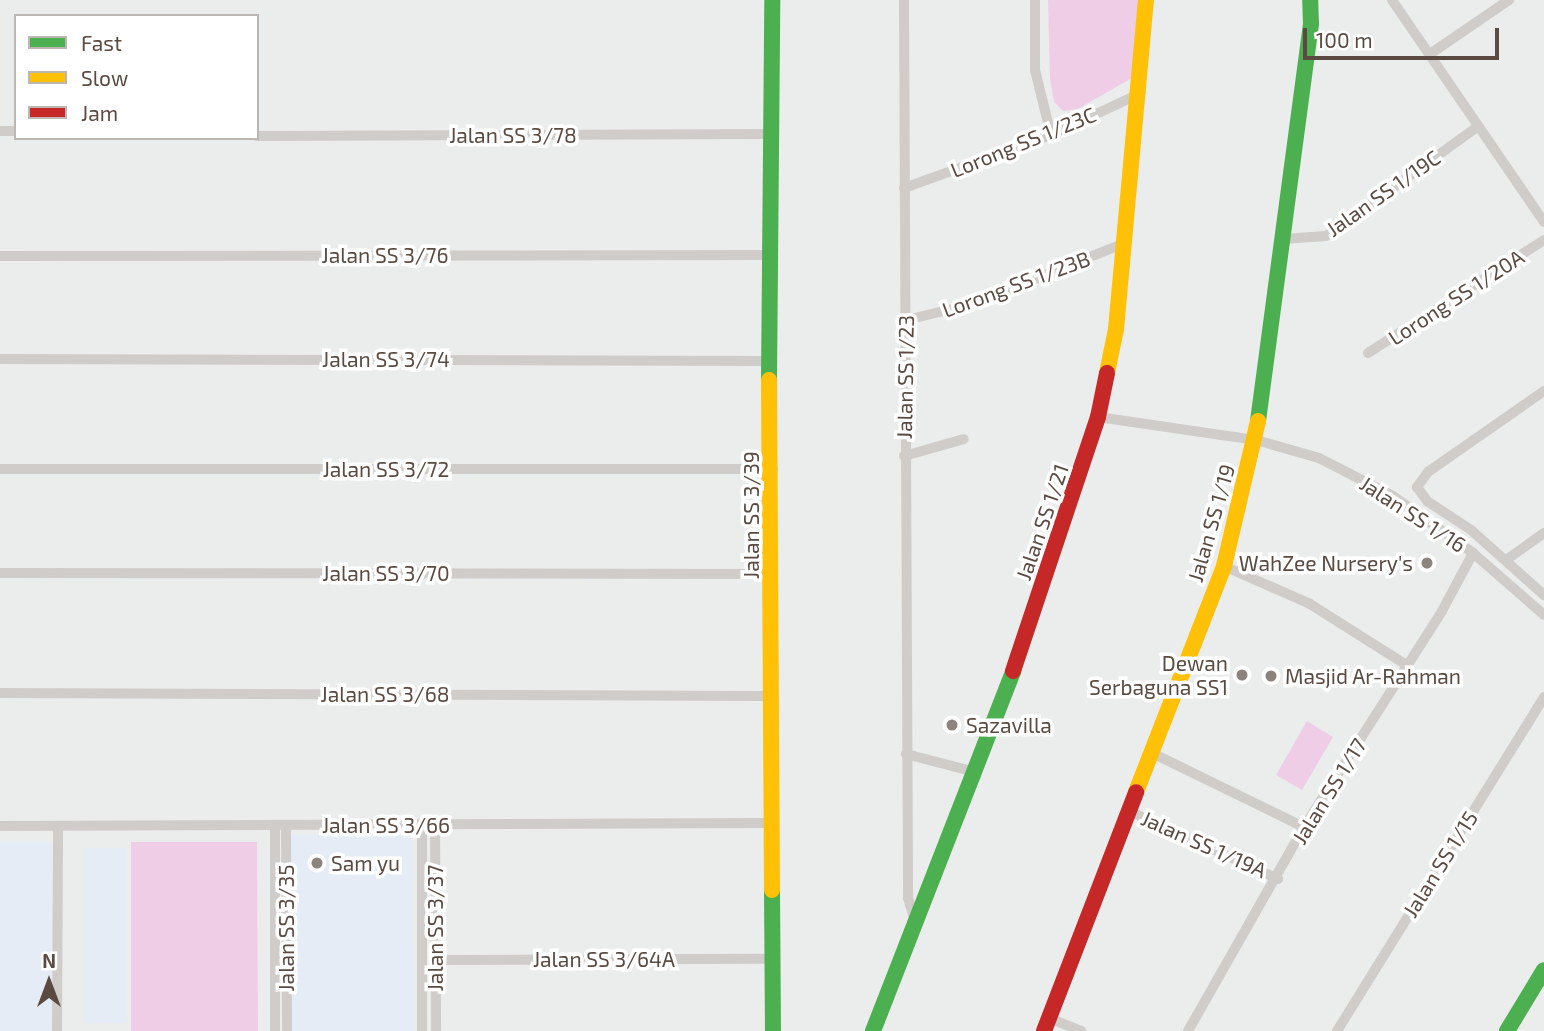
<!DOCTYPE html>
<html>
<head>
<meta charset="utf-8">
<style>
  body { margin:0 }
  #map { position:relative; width:1544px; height:1031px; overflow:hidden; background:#ebeded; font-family:"Exo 2",sans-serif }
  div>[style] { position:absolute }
  .commercial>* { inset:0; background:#e5ecf6 }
  .green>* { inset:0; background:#efcde7 }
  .street>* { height:10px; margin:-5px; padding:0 5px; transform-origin:5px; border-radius:5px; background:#d0ccc9 }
  .fast>* { height:16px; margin:-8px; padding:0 8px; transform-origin:8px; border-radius:8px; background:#4caf50 }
  .slow>* { height:16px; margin:-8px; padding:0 8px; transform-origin:8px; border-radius:8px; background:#ffc107 }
  .jam>* { height:16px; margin:-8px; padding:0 8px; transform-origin:8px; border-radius:8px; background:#c62828 }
  .dots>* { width:19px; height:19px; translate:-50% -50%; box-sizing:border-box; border:4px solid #fff; border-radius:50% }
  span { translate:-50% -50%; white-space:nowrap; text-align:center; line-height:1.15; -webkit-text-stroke:7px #fff; paint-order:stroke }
  .street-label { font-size:21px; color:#5a4a42 }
  .poi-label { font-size:21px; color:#5a4a42 }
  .right { translate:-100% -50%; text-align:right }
  .left { translate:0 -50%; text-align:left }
  .legend { position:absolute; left:14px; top:14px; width:245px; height:126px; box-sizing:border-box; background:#fff; border:2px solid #bdb7b3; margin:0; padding:9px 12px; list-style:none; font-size:21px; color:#5a4a42 }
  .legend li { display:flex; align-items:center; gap:14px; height:35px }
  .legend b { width:35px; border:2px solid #bdb7b3 }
  .north { position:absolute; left:14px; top:947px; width:70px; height:70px; -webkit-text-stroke:5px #fff; paint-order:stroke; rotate:0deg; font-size:19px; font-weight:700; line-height:28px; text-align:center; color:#5a4a42 }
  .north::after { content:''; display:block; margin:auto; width:24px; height:32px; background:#5a4a42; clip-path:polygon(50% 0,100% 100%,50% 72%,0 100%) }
  .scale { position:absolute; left:1303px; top:28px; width:196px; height:32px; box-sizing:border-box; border:4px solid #5a4a42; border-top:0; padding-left:9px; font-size:21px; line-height:24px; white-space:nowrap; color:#5a4a42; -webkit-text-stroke:5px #fff; paint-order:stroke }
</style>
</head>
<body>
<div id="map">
  <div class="commercial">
    <div style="clip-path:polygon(412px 834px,413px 1031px,290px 1031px,289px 835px)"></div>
    <div style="clip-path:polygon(0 842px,52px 842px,53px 1031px,0 1031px)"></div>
    <div style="clip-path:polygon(85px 848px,127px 848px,127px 1023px,85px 1023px)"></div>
  </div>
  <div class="green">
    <div style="clip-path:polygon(1048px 0,1139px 0,1132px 78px,1078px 109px,1063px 111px,1054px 102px,1050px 79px)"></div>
    <div style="clip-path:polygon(1307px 721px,1333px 737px,1302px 790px,1276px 775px)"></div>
    <div style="clip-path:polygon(131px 842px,257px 842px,258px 1031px,131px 1031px)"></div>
  </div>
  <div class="street">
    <div style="left:904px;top:0;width:898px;rotate:89.74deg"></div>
    <div style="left:908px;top:898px;width:30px;rotate:73deg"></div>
    <div style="left:1035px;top:0;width:70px;rotate:90deg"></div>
    <div style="left:1035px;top:70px;width:67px;rotate:76.2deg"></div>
    <div style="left:1392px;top:0;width:269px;rotate:55.6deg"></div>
    <div style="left:1430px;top:54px;width:96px;rotate:-34.4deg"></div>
    <div style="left:0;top:131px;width:16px"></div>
    <div style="left:257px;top:136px;width:511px;rotate:-0.22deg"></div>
    <div style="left:904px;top:188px;width:156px;rotate:-19.8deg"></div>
    <div style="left:1051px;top:135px;width:99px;rotate:-25deg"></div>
    <div style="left:1284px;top:239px;width:42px;rotate:-4.1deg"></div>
    <div style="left:1326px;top:236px;width:185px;rotate:-35.8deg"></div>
    <div style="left:0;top:256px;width:771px;rotate:-0.07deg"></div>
    <div style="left:906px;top:320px;width:69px;rotate:-13.4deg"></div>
    <div style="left:973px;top:304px;width:164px;rotate:-21.9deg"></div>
    <div style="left:1368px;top:353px;width:209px;rotate:-32.7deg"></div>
    <div style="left:0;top:359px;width:772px;rotate:0.15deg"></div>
    <div style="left:1544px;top:391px;width:141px;rotate:145.1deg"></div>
    <div style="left:1428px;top:472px;width:19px;rotate:126deg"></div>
    <div style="left:1417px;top:487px;width:17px;rotate:54deg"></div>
    <div style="left:1427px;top:501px;width:53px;rotate:33.4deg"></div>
    <div style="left:1471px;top:530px;width:98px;rotate:41.7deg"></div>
    <div style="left:1098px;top:417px;width:160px;rotate:8.3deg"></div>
    <div style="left:1256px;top:440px;width:66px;rotate:15.9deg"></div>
    <div style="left:1319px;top:458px;width:83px;rotate:27.2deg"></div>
    <div style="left:1393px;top:496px;width:98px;rotate:35.5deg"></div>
    <div style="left:1473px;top:553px;width:94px;rotate:41.1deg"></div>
    <div style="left:904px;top:456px;width:62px;rotate:-15.8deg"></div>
    <div style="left:0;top:469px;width:773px"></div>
    <div style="left:1506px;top:560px;width:47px;rotate:-35.4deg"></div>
    <div style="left:1224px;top:566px;width:94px;rotate:23.8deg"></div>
    <div style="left:1310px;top:604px;width:116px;rotate:32.3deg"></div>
    <div style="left:0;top:573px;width:771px;rotate:0.07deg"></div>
    <div style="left:0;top:693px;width:770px;rotate:0.22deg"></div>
    <div style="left:1150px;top:752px;width:171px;rotate:26deg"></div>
    <div style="left:906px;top:754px;width:71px;rotate:14.6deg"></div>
    <div style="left:1129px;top:811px;width:164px;rotate:24.5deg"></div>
    <div style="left:422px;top:824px;width:207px;rotate:90deg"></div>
    <div style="left:435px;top:824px;width:207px;rotate:89.7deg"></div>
    <div style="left:275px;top:825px;width:206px;rotate:90deg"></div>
    <div style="left:286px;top:825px;width:206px;rotate:89.7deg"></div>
    <div style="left:0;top:826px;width:772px;rotate:-0.22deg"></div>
    <div style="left:435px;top:960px;width:338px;rotate:-0.2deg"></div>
    <div style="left:1049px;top:1018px;width:35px;rotate:22deg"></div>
    <div style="left:57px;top:1031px;width:205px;rotate:-89.7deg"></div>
    <div style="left:1188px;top:1031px;width:235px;rotate:-60.4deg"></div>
    <div style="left:1304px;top:827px;width:256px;rotate:-57.4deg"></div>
    <div style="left:1442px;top:611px;width:66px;rotate:-61.9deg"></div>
    <div style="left:1337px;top:1031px;width:393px;rotate:-58.2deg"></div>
  </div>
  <div class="fast">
    <div style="left:769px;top:380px;width:380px;rotate:-89.5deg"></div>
    <div style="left:1258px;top:421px;width:401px;rotate:-82.4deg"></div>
    <div style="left:1311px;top:24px;width:24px;rotate:-92deg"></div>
    <div style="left:772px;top:890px;width:141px;rotate:89.6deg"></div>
    <div style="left:873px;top:1031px;width:386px;rotate:-68.7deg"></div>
    <div style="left:1507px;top:1031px;width:71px;rotate:-58.8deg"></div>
  </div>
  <div class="slow">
    <div style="left:1107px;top:373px;width:45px;rotate:-78.4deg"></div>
    <div style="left:1116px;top:329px;width:330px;rotate:-84.8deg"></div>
    <div style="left:769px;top:380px;width:510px;rotate:89.66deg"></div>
    <div style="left:1136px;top:792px;width:243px;rotate:-68.7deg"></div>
    <div style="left:1224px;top:566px;width:149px;rotate:-76.8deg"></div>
  </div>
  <div class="jam">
    <div style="left:1013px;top:671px;width:268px;rotate:-71.5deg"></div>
    <div style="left:1098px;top:417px;width:45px;rotate:-78.4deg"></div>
    <div style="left:1044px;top:1031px;width:256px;rotate:-68.9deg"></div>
  </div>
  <div class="dots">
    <div style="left:1427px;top:563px;background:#8d837e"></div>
    <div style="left:1242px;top:675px;background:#8d837e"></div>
    <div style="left:1271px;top:676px;background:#8d837e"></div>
    <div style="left:952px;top:725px;background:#8d837e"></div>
    <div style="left:317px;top:863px;background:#8d837e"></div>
  </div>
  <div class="street-label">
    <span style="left:513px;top:135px">Jalan SS 3/78</span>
    <span style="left:1023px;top:142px;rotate:-22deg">Lorong SS 1/23C</span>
    <span style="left:1383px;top:193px;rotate:-35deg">Jalan SS 1/19C</span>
    <span style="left:385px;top:255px">Jalan SS 3/76</span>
    <span style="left:1016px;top:284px;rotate:-20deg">Lorong SS 1/23B</span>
    <span style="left:1456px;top:297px;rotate:-33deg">Lorong SS 1/20A</span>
    <span style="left:386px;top:359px">Jalan SS 3/74</span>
    <span style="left:905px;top:377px;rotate:-89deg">Jalan SS 1/23</span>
    <span style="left:386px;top:469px">Jalan SS 3/72</span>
    <span style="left:1413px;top:514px;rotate:33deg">Jalan SS 1/16</span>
    <span style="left:751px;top:515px;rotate:-90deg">Jalan SS 3/39</span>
    <span style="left:1042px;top:522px;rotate:-71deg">Jalan SS 1/21</span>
    <span style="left:1211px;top:523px;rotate:-74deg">Jalan SS 1/19</span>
    <span style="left:386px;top:573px">Jalan SS 3/70</span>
    <span style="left:385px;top:694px">Jalan SS 3/68</span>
    <span style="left:1329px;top:791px;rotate:-58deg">Jalan SS 1/17</span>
    <span style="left:386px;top:825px">Jalan SS 3/66</span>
    <span style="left:1204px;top:844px;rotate:24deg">Jalan SS 1/19A</span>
    <span style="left:1440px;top:864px;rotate:-58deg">Jalan SS 1/15</span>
    <span style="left:286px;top:928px;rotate:-90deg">Jalan SS 3/35</span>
    <span style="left:435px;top:928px;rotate:-90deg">Jalan SS 3/37</span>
    <span style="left:604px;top:959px">Jalan SS 3/64A</span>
  </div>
  <div class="poi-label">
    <span class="right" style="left:1413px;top:563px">WahZee Nursery's</span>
    <span class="right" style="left:1228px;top:675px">Dewan<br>Serbaguna SS1</span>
    <span class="left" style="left:1285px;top:676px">Masjid Ar-Rahman</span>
    <span class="left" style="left:966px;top:725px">Sazavilla</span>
    <span class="left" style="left:331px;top:863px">Sam yu</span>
  </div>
  <ul class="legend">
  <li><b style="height:9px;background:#4caf50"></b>Fast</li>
  <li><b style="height:9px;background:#ffc107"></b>Slow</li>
  <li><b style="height:9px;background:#c62828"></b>Jam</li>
  </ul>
  <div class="north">N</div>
  <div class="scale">100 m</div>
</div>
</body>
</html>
